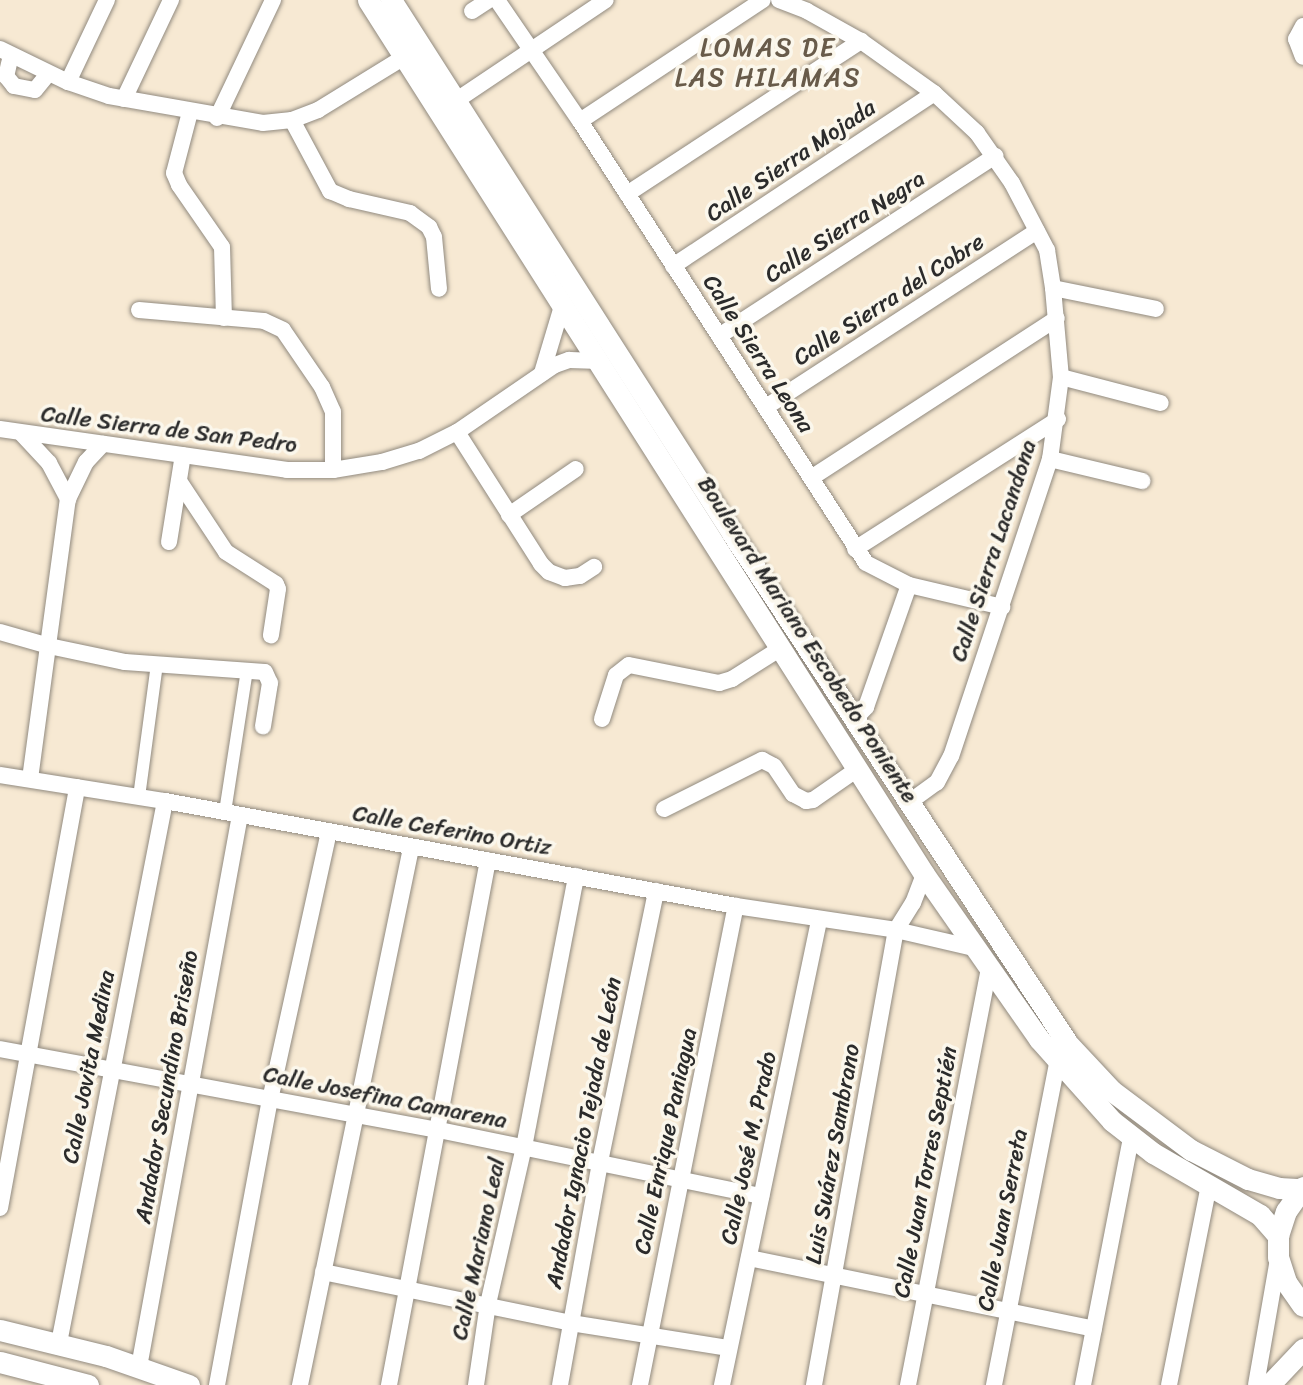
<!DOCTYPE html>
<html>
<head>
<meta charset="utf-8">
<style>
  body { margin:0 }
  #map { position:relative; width:1303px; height:1385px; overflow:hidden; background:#f7e9d3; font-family:Sriracha,sans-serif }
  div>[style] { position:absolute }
  .roads { filter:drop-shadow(0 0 2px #918a7f) drop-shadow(0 0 2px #918a7f) }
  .pedestrian>* { height:12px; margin:-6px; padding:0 6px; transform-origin:6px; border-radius:6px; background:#fff }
  .minor>* { height:16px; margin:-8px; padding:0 8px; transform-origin:8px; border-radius:8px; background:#fff }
  .tertiary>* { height:21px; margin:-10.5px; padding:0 10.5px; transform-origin:10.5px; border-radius:10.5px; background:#fff }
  span { translate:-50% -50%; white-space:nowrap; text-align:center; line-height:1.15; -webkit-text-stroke:7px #fbf7ec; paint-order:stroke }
  .street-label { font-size:23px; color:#2b2b2b }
  .quarter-label { font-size:26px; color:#685b4a; letter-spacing:2px }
</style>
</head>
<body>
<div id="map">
  <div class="roads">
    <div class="pedestrian">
      <div style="left:139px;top:797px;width:135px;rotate:-82.3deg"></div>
      <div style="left:225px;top:812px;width:144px;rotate:-81.2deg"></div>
    </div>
    <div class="minor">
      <div style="left:497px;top:0;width:147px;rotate:55.6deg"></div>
      <div style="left:580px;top:121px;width:526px;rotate:57.09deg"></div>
      <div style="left:866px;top:563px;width:48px;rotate:27.1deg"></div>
      <div style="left:909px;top:585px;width:96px;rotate:13.3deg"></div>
      <div style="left:779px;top:0;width:30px;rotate:21deg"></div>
      <div style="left:807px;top:11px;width:62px;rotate:29.1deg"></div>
      <div style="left:861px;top:41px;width:90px;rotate:35.5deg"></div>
      <div style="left:934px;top:93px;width:59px;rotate:42.9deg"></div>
      <div style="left:977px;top:133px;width:61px;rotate:55deg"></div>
      <div style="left:1012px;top:183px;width:76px;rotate:62.4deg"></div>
      <div style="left:1047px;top:250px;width:38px;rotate:81deg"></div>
      <div style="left:1053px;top:288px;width:89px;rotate:84.9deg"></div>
      <div style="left:1061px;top:377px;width:83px;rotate:97.6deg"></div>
      <div style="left:1050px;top:459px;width:313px;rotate:108.4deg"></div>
      <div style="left:951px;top:756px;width:30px;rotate:118deg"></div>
      <div style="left:937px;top:782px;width:34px;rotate:144deg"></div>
      <div style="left:472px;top:11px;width:20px;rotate:-33deg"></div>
      <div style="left:1303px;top:26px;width:15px;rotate:118deg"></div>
      <div style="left:1296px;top:39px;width:19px;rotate:69deg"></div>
      <div style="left:0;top:49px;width:76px;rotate:25.9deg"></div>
      <div style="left:68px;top:82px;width:43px;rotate:18.9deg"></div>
      <div style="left:109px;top:96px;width:156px;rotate:9.9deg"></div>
      <div style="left:263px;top:123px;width:29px;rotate:-6deg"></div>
      <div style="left:292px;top:120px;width:28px;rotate:-21deg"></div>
      <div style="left:318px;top:110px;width:101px;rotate:-31.6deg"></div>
      <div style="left:11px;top:55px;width:22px;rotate:103deg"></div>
      <div style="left:6px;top:76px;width:13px;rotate:51deg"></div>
      <div style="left:14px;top:86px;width:21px;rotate:11deg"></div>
      <div style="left:35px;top:90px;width:21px;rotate:-51deg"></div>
      <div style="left:68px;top:82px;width:91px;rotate:-64.6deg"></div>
      <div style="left:124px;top:99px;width:110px;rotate:-64.6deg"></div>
      <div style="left:448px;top:106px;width:190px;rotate:-33.9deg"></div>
      <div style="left:190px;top:112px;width:63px;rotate:104.7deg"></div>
      <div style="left:174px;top:173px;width:13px;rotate:67deg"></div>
      <div style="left:179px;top:185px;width:75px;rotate:55.3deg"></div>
      <div style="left:222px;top:247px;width:71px;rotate:88.4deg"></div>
      <div style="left:217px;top:118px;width:131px;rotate:-64.6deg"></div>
      <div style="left:292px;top:120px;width:81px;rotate:61.8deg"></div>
      <div style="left:330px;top:191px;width:21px;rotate:23deg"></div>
      <div style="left:349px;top:199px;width:63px;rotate:12.9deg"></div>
      <div style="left:410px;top:213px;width:24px;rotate:36deg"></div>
      <div style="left:429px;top:227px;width:11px;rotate:63deg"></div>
      <div style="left:434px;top:237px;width:52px;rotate:84.5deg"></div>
      <div style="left:580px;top:121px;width:219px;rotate:-33.5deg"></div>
      <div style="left:627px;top:194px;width:280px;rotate:-33.2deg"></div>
      <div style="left:673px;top:266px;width:313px;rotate:-33.5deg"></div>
      <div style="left:1053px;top:288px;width:105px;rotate:11.5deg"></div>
      <div style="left:139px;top:310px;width:125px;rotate:5deg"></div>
      <div style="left:264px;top:321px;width:21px;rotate:25deg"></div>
      <div style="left:283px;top:330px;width:69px;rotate:55.6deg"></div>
      <div style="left:322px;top:387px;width:27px;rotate:66deg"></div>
      <div style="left:333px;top:412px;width:58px;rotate:90deg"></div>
      <div style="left:719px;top:336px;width:330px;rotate:-33.1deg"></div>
      <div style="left:542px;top:373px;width:73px;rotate:-73.3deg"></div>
      <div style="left:1061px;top:377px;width:103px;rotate:14.6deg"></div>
      <div style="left:766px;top:407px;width:323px;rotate:-33deg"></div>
      <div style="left:0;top:429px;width:290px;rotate:8.1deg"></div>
      <div style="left:287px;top:470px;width:46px"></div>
      <div style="left:333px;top:470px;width:50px;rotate:-9.3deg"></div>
      <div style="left:382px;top:462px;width:39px;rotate:-17deg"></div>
      <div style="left:419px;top:451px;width:42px;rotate:-26.6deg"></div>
      <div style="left:457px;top:432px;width:119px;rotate:-34.4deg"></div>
      <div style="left:555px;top:365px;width:15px;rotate:-20deg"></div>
      <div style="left:569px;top:360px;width:31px;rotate:2deg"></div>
      <div style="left:457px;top:432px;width:156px;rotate:57.5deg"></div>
      <div style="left:541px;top:564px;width:11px;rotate:45deg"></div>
      <div style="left:549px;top:572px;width:17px;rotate:21deg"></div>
      <div style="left:565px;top:578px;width:15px;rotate:-8deg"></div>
      <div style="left:580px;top:576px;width:17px;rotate:-33deg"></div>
      <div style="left:22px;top:434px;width:40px;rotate:47deg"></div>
      <div style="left:49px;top:463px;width:41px;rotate:62.2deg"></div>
      <div style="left:1050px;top:459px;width:95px;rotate:13.4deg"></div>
      <div style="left:811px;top:478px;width:293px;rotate:-33deg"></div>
      <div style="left:179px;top:481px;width:85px;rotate:56.5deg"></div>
      <div style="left:226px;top:552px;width:59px;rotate:32.6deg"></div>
      <div style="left:276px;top:584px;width:5px;rotate:68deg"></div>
      <div style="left:278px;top:589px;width:47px;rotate:98.7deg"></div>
      <div style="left:509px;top:515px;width:81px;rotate:-34.5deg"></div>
      <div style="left:169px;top:542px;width:88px;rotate:-80.9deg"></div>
      <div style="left:855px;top:549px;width:241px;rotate:-32.6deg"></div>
      <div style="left:0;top:632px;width:51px;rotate:15.9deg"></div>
      <div style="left:49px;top:646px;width:78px;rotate:11.9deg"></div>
      <div style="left:125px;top:662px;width:140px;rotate:4.1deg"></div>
      <div style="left:265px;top:672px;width:12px;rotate:66deg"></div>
      <div style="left:270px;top:683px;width:44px;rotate:99.2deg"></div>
      <div style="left:602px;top:719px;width:46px;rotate:-72.3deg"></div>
      <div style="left:616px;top:675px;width:16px;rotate:-38deg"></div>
      <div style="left:629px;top:665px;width:92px;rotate:11.3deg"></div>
      <div style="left:719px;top:683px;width:14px;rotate:-17deg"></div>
      <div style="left:732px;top:679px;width:58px;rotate:-32.3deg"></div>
      <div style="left:854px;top:720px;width:18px;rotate:-47deg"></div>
      <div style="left:866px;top:707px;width:129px;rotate:-70.6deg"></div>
      <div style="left:0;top:775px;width:167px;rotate:9deg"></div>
      <div style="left:165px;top:801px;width:581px;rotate:10.42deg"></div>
      <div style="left:736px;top:906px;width:162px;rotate:8.5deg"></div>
      <div style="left:896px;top:930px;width:84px;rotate:13deg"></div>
      <div style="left:30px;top:779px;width:283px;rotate:-82.3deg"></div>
      <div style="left:68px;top:499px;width:41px;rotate:-64.1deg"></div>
      <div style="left:86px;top:462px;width:25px;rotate:-47deg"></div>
      <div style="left:664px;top:809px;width:110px;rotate:-26.6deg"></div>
      <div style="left:762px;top:760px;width:13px;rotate:27deg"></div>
      <div style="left:774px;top:766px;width:34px;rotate:56deg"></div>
      <div style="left:793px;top:794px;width:15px;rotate:28deg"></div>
      <div style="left:806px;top:801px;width:7px;rotate:-8deg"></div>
      <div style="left:813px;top:800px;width:56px;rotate:-34.8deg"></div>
      <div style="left:0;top:1049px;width:446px;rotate:10.5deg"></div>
      <div style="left:439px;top:1130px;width:329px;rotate:11.6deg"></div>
      <div style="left:0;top:1208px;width:428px;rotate:-79.6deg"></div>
      <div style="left:749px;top:1258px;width:352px;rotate:11.6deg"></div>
      <div style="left:323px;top:1272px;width:253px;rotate:11.6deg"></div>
      <div style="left:571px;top:1323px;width:160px;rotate:9deg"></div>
      <div style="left:59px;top:1343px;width:552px;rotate:-78.93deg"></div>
      <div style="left:139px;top:1367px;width:561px;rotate:-79.63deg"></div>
      <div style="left:217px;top:1385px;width:290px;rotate:-79.5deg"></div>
      <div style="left:270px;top:1100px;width:274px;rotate:-77.6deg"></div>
      <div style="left:300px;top:1385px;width:548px;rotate:-78.32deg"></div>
      <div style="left:389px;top:1385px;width:534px;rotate:-79.32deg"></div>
      <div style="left:476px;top:1385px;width:82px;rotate:-81.6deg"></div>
      <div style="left:488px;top:1304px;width:161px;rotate:-77.1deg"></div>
      <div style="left:524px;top:1147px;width:276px;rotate:-79.1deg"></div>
      <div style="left:560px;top:1385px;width:227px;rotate:-79.8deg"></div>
      <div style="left:600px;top:1162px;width:277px;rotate:-78.3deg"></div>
      <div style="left:640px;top:1385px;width:489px;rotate:-78.7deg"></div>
      <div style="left:722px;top:1385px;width:476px;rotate:-78.2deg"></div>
      <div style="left:814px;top:1385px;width:462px;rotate:-79.8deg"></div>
      <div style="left:896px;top:930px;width:32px;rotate:-58deg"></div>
      <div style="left:913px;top:903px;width:31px;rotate:-69deg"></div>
      <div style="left:908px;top:1385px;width:425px;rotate:-79deg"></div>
      <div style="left:994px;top:1385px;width:328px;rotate:-78.9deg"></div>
      <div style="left:1083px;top:1385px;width:253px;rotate:-79deg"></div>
      <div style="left:1169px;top:1385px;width:205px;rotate:-78.7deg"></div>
      <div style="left:1256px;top:1385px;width:128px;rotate:-80.1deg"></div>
    </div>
    <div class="tertiary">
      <div style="left:368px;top:0;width:1036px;rotate:57.54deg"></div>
      <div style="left:924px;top:874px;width:201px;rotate:55.1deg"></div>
      <div style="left:1039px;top:1039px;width:110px;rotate:48.3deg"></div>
      <div style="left:1112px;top:1121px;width:52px;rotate:38deg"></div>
      <div style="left:1153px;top:1153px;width:124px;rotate:30.1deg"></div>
      <div style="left:1260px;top:1215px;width:28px;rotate:49deg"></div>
      <div style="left:391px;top:0;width:633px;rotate:57.39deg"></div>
      <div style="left:732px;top:533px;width:612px;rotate:56.67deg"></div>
      <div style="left:1068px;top:1044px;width:64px;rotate:46.9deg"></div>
      <div style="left:1112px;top:1091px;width:99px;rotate:36.8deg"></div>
      <div style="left:1191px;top:1150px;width:64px;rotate:27deg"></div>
      <div style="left:1248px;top:1179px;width:32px;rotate:16deg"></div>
      <div style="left:1279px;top:1188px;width:22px;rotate:3deg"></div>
      <div style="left:1303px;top:1187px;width:29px;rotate:125deg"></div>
      <div style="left:1286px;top:1211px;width:26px;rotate:108deg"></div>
      <div style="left:1278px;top:1236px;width:21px;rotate:90deg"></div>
      <div style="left:1278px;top:1257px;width:26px;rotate:72deg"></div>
      <div style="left:1286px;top:1282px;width:29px;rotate:55deg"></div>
      <div style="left:0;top:1330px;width:109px;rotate:13.8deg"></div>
      <div style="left:106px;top:1356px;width:88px;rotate:19.3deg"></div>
      <div style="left:0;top:1362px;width:91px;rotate:14.6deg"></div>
      <div style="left:1269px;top:1385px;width:50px;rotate:-46.6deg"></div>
    </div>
  </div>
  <div class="street-label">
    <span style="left:791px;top:161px;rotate:-34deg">Calle Sierra Mojada</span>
    <span style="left:845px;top:227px;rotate:-33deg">Calle Sierra Negra</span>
    <span style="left:889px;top:300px;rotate:-33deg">Calle Sierra del Cobre</span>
    <span style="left:758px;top:354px;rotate:57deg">Calle Sierra Leona</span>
    <span style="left:169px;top:430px;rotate:7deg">Calle Sierra de San Pedro</span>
    <span style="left:994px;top:551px;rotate:-72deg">Calle Sierra Lacandona</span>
    <span style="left:807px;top:640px;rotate:57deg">Boulevard Mariano Escobedo Poniente</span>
    <span style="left:452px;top:831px;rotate:10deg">Calle Ceferino Ortiz</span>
    <span style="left:89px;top:1067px;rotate:-79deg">Calle Jovita Medina</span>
    <span style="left:167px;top:1087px;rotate:-80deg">Andador Secundino Briseño</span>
    <span style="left:385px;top:1098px;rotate:11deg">Calle Josefina Camarena</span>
    <span style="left:584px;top:1133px;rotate:-79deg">Andador Ignacio Tejada de León</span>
    <span style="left:666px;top:1141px;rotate:-78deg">Calle Enrique Paniagua</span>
    <span style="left:749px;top:1148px;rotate:-78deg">Calle José M. Prado</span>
    <span style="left:833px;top:1154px;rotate:-80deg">Luis Suárez Sambrano</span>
    <span style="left:926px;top:1172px;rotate:-79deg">Calle Juan Torres Septién</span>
    <span style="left:1003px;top:1220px;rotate:-79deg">Calle Juan Serreta</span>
    <span style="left:479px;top:1249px;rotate:-78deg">Calle Mariano Leal</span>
  </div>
  <div class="quarter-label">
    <span style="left:768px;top:63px">LOMAS DE<br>LAS HILAMAS</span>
  </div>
</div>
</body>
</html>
